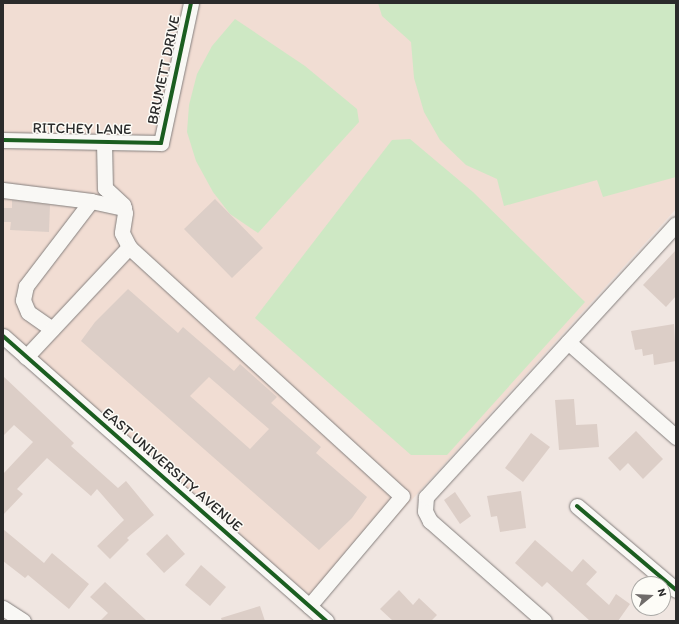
<!DOCTYPE html>
<html>
<head>
<meta charset="utf-8">
<style>
  body { margin:0 }
  #map { position:relative; width:679px; height:624px; overflow:hidden; background:#f0e6e1; font-family:Itim,sans-serif }
  div>[style] { position:absolute }
  .built>* { inset:0; background:#f1ddd3 }
  .green>* { inset:0; background:#cee8c4 }
  .building>* { inset:0; background:#dccec7 }
  .roads { filter:drop-shadow(0 0 1px #847f7d) drop-shadow(0 0 1px #847f7d) }
  .minor>* { height:15px; margin:-7.5px; padding:0 7.5px; transform-origin:7.5px; border-radius:7.5px; background:#f9f8f5 }
  .cycleway>* { height:4px; margin:-2px; padding:0 2px; transform-origin:2px; border-radius:2px; background:#1b5e20 }
  span { translate:-50% -50%; white-space:nowrap; text-align:center; line-height:1.15; -webkit-text-stroke:3px #fdfcf7; paint-order:stroke }
  .street-label { font-size:15px; color:#2b2b2b }
  .frame { position:absolute; inset:0; border:4px solid #2b2b2b; pointer-events:none }
  .north { position:absolute; left:631px; top:576px; width:40px; height:40px; box-sizing:border-box; background:#fdfcf7; border:1px solid #a9a8a5; border-radius:50%; rotate:72deg; font-size:11px; font-weight:700; line-height:16px; text-align:center; color:#2b2b2b }
  .north::after { content:''; display:block; margin:auto; width:14px; height:18px; background:#706c6b; clip-path:polygon(50% 0,100% 100%,50% 72%,0 100%) }
</style>
</head>
<body>
<div id="map">
  <div class="built">
    <div style="clip-path:polygon(3px 3px,676px 3px,676px 209px,318px 603px,3px 330px)"></div>
  </div>
  <div class="green">
    <div style="clip-path:polygon(378px 3px,676px 3px,676px 177px,603px 197px,597px 180px,504px 206px,497px 179px,466px 165px,440px 140px,424px 112px,414px 78px,411px 42px,382px 16px)"></div>
    <div style="clip-path:polygon(235px 19px,305px 66px,357px 109px,359px 122px,258px 233px,230px 214px,213px 192px,196px 161px,187px 132px,189px 105px,197px 74px,212px 46px)"></div>
    <div style="clip-path:polygon(410px 139px,473px 192px,585px 302px,447px 455px,411px 455px,255px 318px,392px 140px)"></div>
  </div>
  <div class="building">
    <div style="clip-path:polygon(215px 199px,263px 248px,232px 278px,184px 229px)"></div>
    <div style="clip-path:polygon(12px 200px,50px 205px,49px 232px,10px 230px,11px 222px,3px 222px,4px 208px,12px 208px)"></div>
    <div style="clip-path:polygon(676px 250px,676px 296px,666px 307px,643px 285px)"></div>
    <div style="clip-path:polygon(evenodd,128px 289px,178px 333px,183px 327px,234px 371px,240px 364px,277px 397px,271px 403px,321px 447px,316px 453px,367px 497px,352px 518px,319px 550px,81px 341px,95px 322px,128px 289px,209px 377px,269px 429px,250px 449px,190px 396px,209px 377px)"></div>
    <div style="clip-path:polygon(674px 324px,676px 361px,654px 365px,653px 354px,643px 356px,642px 349px,635px 350px,631px 331px)"></div>
    <div style="clip-path:polygon(3px 376px,74px 443px,71px 446px,118px 488px,126px 481px,154px 515px,127px 538px,129px 540px,110px 559px,97px 546px,124px 520px,97px 489px,91px 496px,47px 458px,17px 489px,23px 494px,3px 515px,3px 474px,33px 442px,14px 425px,3px 436px)"></div>
    <div style="clip-path:polygon(574px 399px,576px 425px,597px 424px,599px 447px,559px 450px,555px 400px)"></div>
    <div style="clip-path:polygon(636px 431px,663px 459px,643px 479px,628px 463px,620px 471px,608px 458px)"></div>
    <div style="clip-path:polygon(531px 433px,550px 447px,523px 482px,505px 468px)"></div>
    <div style="clip-path:polygon(521px 491px,526px 528px,500px 532px,497px 516px,491px 517px,487px 496px)"></div>
    <div style="clip-path:polygon(455px 492px,471px 516px,460px 524px,444px 500px)"></div>
    <div style="clip-path:polygon(3px 529px,44px 563px,52px 553px,89px 584px,69px 609px,28px 575px,25px 578px,3px 561px)"></div>
    <div style="clip-path:polygon(167px 534px,185px 554px,164px 573px,146px 554px)"></div>
    <div style="clip-path:polygon(535px 540px,572px 572px,583px 559px,597px 572px,586px 584px,609px 605px,616px 594px,630px 604px,618px 621px,590px 621px,547px 582px,542px 587px,515px 563px)"></div>
    <div style="clip-path:polygon(201px 565px,226px 587px,210px 606px,185px 585px)"></div>
    <div style="clip-path:polygon(105px 582px,147px 621px,100px 621px,108px 613px,90px 597px)"></div>
    <div style="clip-path:polygon(399px 590px,413px 605px,419px 598px,437px 615px,431px 621px,393px 621px,380px 609px)"></div>
    <div style="clip-path:polygon(260px 606px,265px 621px,222px 621px,221px 618px)"></div>
  </div>
  <div class="roads">
    <div class="minor">
      <div style="left:3px;top:140px;width:158px;rotate:1.1deg"></div>
      <div style="left:161px;top:143px;width:143px;rotate:-77.9deg"></div>
      <div style="left:104px;top:142px;width:46px;rotate:88.8deg"></div>
      <div style="left:105px;top:188px;width:25px;rotate:43deg"></div>
      <div style="left:123px;top:205px;width:8px;rotate:76deg"></div>
      <div style="left:125px;top:213px;width:20px;rotate:99deg"></div>
      <div style="left:122px;top:233px;width:16px;rotate:63deg"></div>
      <div style="left:3px;top:190px;width:89px;rotate:7.1deg"></div>
      <div style="left:52px;top:329px;width:29px;rotate:-145deg"></div>
      <div style="left:28px;top:312px;width:13px;rotate:-113deg"></div>
      <div style="left:23px;top:300px;width:14px;rotate:-78deg"></div>
      <div style="left:26px;top:286px;width:107px;rotate:-52.6deg"></div>
      <div style="left:91px;top:201px;width:34px;rotate:12deg"></div>
      <div style="left:3px;top:336px;width:431px;rotate:41.4deg"></div>
      <div style="left:568px;top:342px;width:144px;rotate:41.3deg"></div>
      <div style="left:26px;top:357px;width:151px;rotate:-46.9deg"></div>
      <div style="left:129px;top:247px;width:369px;rotate:42.4deg"></div>
      <div style="left:402px;top:496px;width:144px;rotate:130.2deg"></div>
      <div style="left:577px;top:506px;width:130px;rotate:40.3deg"></div>
      <div style="left:3px;top:608px;width:24px;rotate:33deg"></div>
      <div style="left:544px;top:621px;width:152px;rotate:-138.7deg"></div>
      <div style="left:430px;top:521px;width:11px;rotate:-117deg"></div>
      <div style="left:425px;top:511px;width:14px;rotate:-86deg"></div>
      <div style="left:426px;top:497px;width:370px;rotate:-47.5deg"></div>
    </div>
  </div>
  <div class="cycleway">
    <div style="left:3px;top:140px;width:158px;rotate:1.1deg"></div>
    <div style="left:161px;top:143px;width:143px;rotate:-77.9deg"></div>
    <div style="left:3px;top:336px;width:431px;rotate:41.4deg"></div>
    <div style="left:577px;top:506px;width:130px;rotate:40.3deg"></div>
  </div>
  <div class="street-label">
    <span style="left:164px;top:70px;rotate:-78deg">BRUMETT DRIVE</span>
    <span style="left:82px;top:129px;rotate:1deg">RITCHEY LANE</span>
    <span style="left:172px;top:470px;rotate:41deg">EAST UNIVERSITY AVENUE</span>
  </div>
  <div class="frame"></div>
  <div class="north">N</div>
</div>
</body>
</html>
